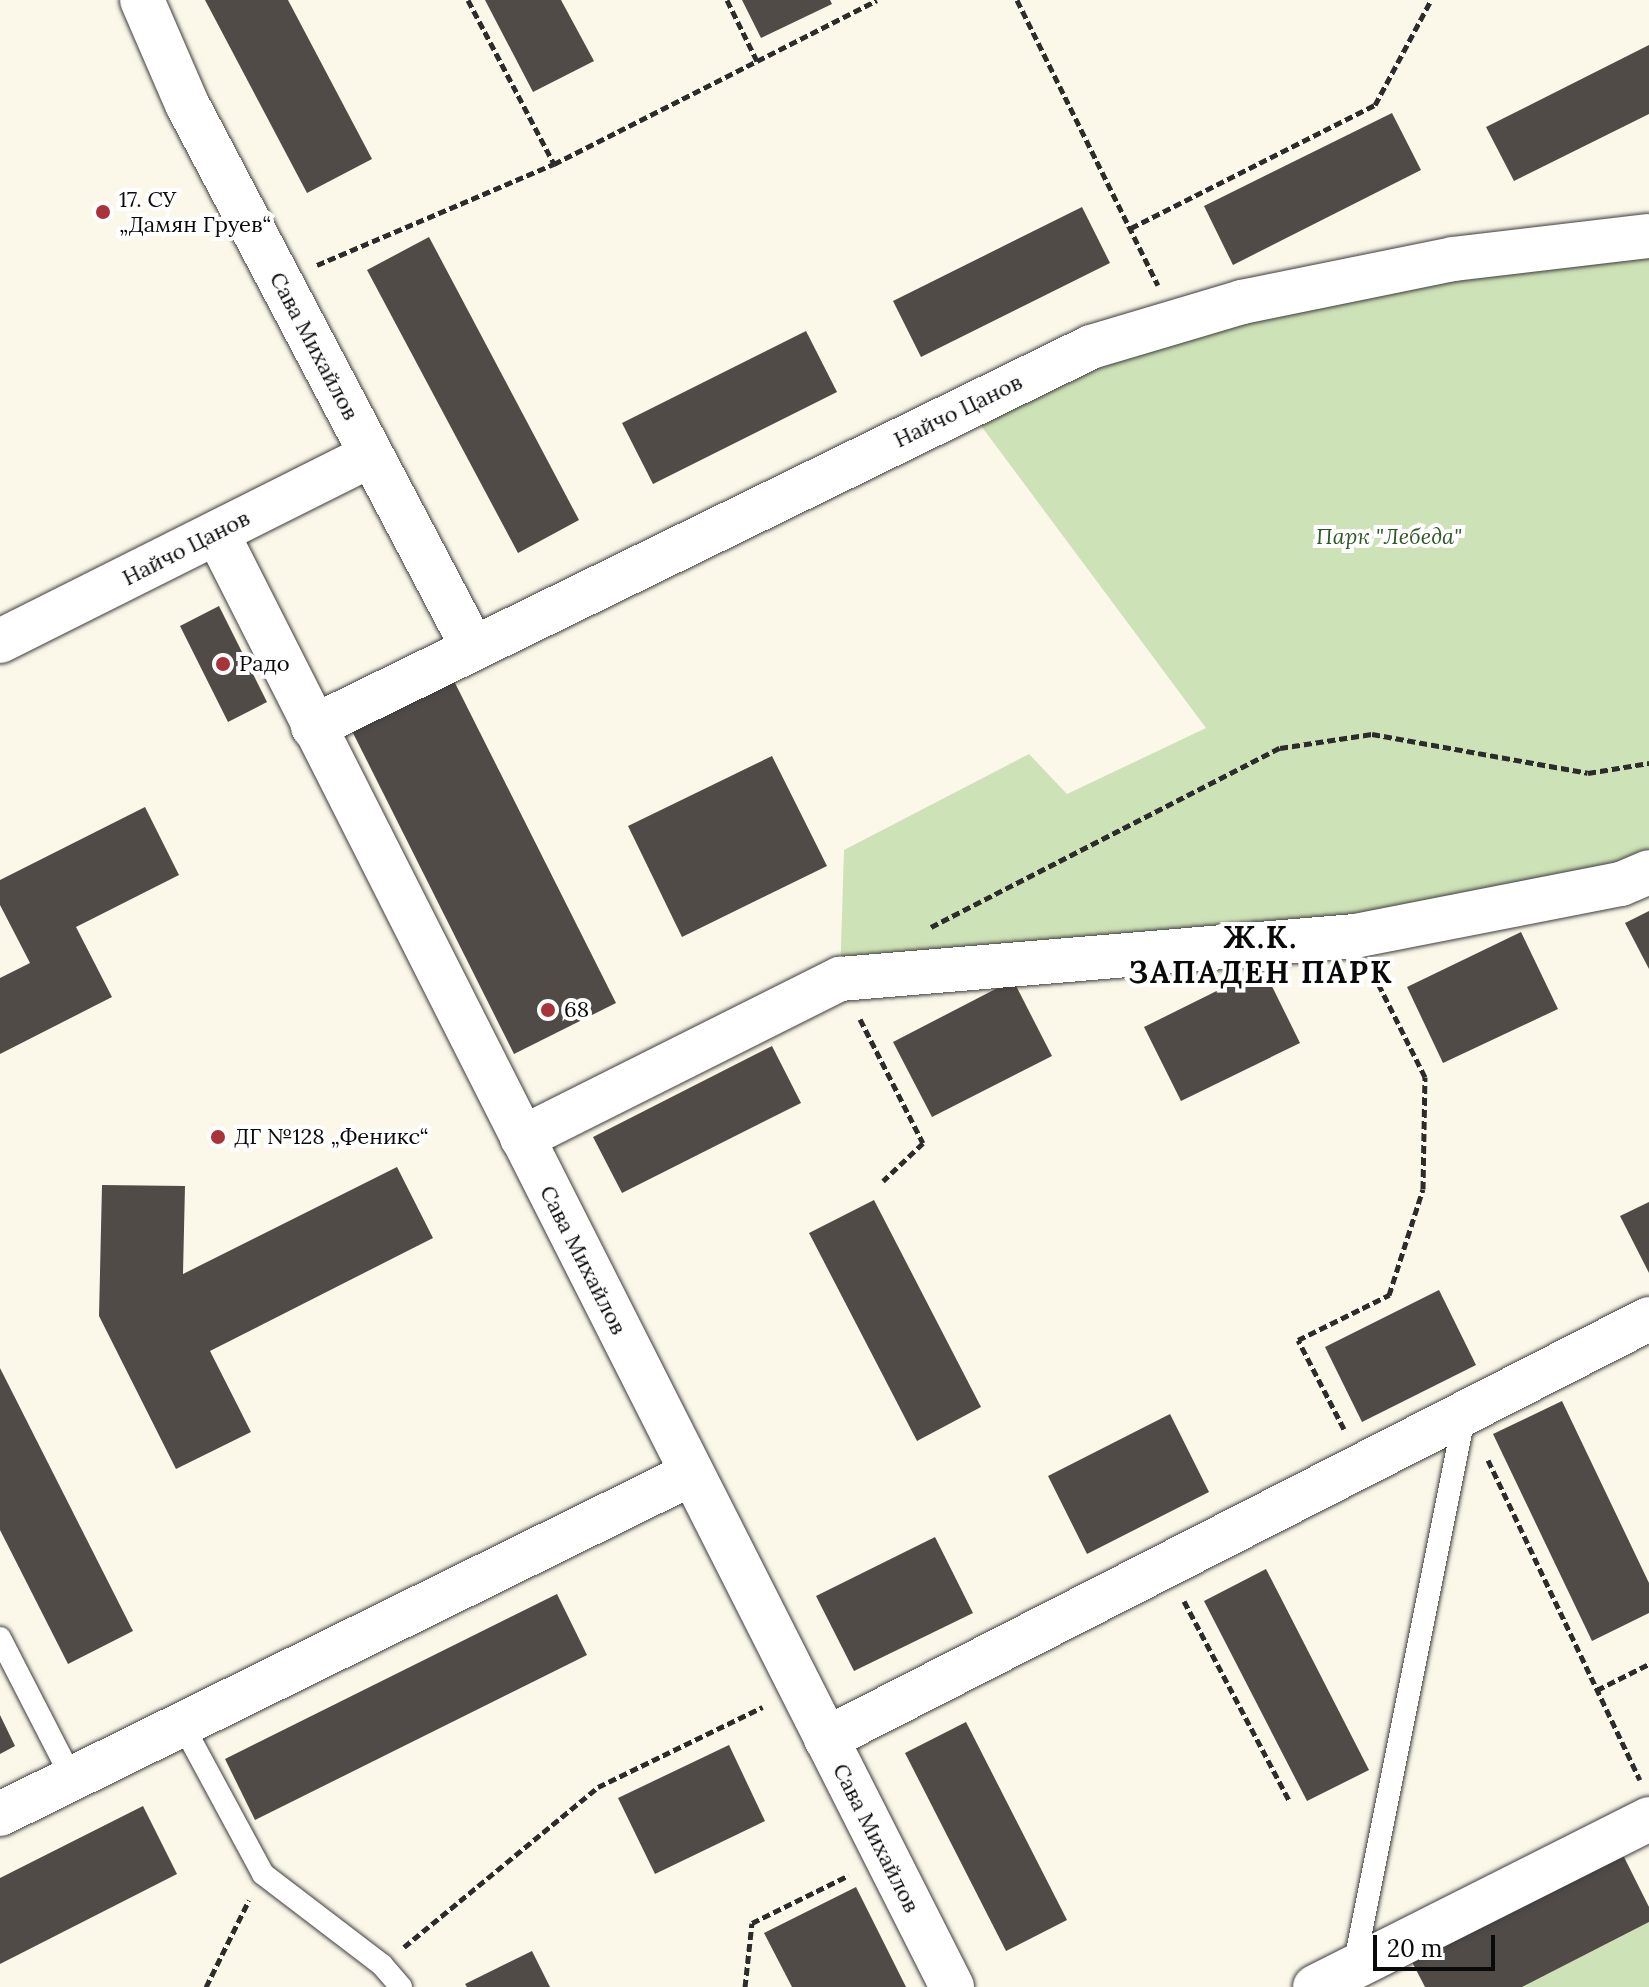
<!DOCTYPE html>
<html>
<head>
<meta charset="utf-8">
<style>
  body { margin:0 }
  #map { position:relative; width:1649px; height:1987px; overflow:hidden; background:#fcf8e9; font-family:Lora,serif }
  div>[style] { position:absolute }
  .green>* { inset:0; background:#cee2b7 }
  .building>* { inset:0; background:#514b47 }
  .path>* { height:5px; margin-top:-2.5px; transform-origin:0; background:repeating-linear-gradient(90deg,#2c2c2c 0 8px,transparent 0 12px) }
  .roads { filter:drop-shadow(0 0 2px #3d3d3d) drop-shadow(0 0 2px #3d3d3d) }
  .service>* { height:22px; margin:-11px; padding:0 11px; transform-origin:11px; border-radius:11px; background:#fff }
  .minor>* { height:44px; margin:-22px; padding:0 22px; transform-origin:22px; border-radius:22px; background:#fff }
  .dots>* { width:22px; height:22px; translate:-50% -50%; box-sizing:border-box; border:4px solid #fff; border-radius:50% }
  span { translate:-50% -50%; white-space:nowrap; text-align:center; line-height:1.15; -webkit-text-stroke:8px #fff; paint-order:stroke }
  .poi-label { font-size:22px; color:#0a0a0a }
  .left { translate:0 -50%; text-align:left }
  .street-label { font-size:22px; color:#0a0a0a }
  .park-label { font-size:22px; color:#2f5823; font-style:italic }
  .district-label { font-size:30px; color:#0a0a0a; font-weight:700; letter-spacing:2px }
  .scale { position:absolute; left:1373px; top:1935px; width:122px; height:36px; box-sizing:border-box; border:4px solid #0a0a0a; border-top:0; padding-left:10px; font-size:24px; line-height:28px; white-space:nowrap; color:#0a0a0a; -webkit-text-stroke:6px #fff; paint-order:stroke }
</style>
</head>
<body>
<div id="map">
  <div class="green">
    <div style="clip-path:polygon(1649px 236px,1649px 872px,1621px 884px,840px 979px,844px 850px,1029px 754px,1067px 794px,1206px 728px,967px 407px,1091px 347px)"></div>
    <div style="clip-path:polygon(1649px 1922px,1649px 1987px,1522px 1987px)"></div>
  </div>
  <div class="building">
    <div style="clip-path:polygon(205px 0,288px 0,372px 159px,307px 193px)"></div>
    <div style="clip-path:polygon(485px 0,561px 0,594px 61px,533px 92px)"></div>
    <div style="clip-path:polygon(742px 0,830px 0,832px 4px,761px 38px)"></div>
    <div style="clip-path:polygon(1649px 45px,1649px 114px,1514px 181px,1486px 127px)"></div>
    <div style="clip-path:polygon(1392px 113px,1421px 170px,1233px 265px,1204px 206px)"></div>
    <div style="clip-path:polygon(1082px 207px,1110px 263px,921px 357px,893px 301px)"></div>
    <div style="clip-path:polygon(429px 237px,579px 520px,518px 553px,367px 270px)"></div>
    <div style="clip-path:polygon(806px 331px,837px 392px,653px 484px,622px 423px)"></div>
    <div style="clip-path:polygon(219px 606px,267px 702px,228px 722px,180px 626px)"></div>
    <div style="clip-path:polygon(453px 679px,616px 1003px,514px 1054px,351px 729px)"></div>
    <div style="clip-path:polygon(772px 756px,827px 866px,682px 937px,628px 826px)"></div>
    <div style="clip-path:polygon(145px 807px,179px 875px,76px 927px,112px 997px,0 1054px,0 978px,30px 963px,0 905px,0 880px)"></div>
    <div style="clip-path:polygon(1649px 911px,1649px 969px,1625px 923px)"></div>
    <div style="clip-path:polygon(1521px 932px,1558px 1009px,1443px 1063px,1407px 987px)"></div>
    <div style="clip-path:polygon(1263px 968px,1300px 1043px,1181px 1101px,1144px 1027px)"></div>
    <div style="clip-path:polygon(1013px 980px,1052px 1056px,932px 1117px,893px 1042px)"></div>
    <div style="clip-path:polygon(772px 1046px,801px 1103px,622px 1193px,593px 1137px)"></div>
    <div style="clip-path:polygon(397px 1167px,433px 1238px,210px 1351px,251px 1432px,176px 1469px,99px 1316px,102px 1185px,185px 1186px,183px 1274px)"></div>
    <div style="clip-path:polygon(874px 1200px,981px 1407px,917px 1441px,809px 1233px)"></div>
    <div style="clip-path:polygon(1649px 1202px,1649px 1273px,1620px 1216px)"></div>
    <div style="clip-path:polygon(1439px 1290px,1476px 1365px,1362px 1422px,1325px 1347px)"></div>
    <div style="clip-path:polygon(0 1368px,133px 1631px,68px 1664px,0 1530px)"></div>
    <div style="clip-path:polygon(1562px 1401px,1649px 1583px,1649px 1613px,1592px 1641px,1493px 1434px)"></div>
    <div style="clip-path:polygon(1170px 1414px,1209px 1492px,1087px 1554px,1048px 1476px)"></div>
    <div style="clip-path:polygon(935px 1537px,973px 1613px,854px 1671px,816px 1596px)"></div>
    <div style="clip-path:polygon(1266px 1569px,1369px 1770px,1307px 1801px,1204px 1601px)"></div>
    <div style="clip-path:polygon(557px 1594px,587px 1655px,255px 1820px,225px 1759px)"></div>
    <div style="clip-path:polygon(0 1715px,15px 1746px,0 1754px)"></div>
    <div style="clip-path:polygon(966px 1722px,1067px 1920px,1006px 1951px,905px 1753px)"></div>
    <div style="clip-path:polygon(729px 1745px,765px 1821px,655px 1874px,618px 1798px)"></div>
    <div style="clip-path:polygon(143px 1806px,177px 1874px,0 1964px,0 1878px)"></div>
    <div style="clip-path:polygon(1623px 1855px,1649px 1907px,1649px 1922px,1522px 1987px,1425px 1987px,1412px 1962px)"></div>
    <div style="clip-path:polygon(856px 1887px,906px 1987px,792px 1987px,764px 1933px)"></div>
    <div style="clip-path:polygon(532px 1951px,550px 1987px,467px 1987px,465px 1984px)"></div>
  </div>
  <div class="path">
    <div style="left:468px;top:0;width:185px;rotate:62.3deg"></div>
    <div style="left:727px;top:0;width:68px;rotate:63.8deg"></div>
    <div style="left:1017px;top:0;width:318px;rotate:63.7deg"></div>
    <div style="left:1131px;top:228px;width:273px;rotate:-26.8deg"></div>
    <div style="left:1375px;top:105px;width:119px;rotate:-61.9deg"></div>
    <div style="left:317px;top:265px;width:258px;rotate:-23.1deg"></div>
    <div style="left:554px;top:164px;width:362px;rotate:-26.9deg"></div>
    <div style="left:931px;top:927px;width:392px;rotate:-27.2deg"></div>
    <div style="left:1280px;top:748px;width:93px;rotate:-8.7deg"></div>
    <div style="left:1372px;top:734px;width:219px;rotate:10.2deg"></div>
    <div style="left:1588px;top:773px;width:62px;rotate:-9.3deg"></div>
    <div style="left:860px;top:1019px;width:139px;rotate:63.1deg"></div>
    <div style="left:923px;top:1143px;width:55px;rotate:136.5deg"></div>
    <div style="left:1344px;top:1429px;width:100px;rotate:-117.3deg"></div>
    <div style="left:1298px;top:1340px;width:102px;rotate:-26.3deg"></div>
    <div style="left:1389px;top:1295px;width:111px;rotate:-72.2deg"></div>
    <div style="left:1423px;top:1189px;width:112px;rotate:-89deg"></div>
    <div style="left:1425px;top:1077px;width:114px;rotate:-116.6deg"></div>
    <div style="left:1488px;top:1460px;width:354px;rotate:64.6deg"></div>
    <div style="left:1184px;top:1601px;width:227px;rotate:62.2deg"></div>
    <div style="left:1597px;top:1690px;width:58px;rotate:-26.6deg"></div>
    <div style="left:404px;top:1947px;width:251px;rotate:-39.5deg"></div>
    <div style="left:598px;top:1787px;width:183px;rotate:-25.9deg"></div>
    <div style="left:206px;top:1987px;width:97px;rotate:-63.7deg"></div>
    <div style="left:745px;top:1987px;width:64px;rotate:-83.8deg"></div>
    <div style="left:752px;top:1923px;width:108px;rotate:-26.3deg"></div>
  </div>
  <div class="roads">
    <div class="service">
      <div style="left:0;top:1638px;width:157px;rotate:62.8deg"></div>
      <div style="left:182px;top:1724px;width:170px;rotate:61.6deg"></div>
      <div style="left:263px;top:1874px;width:150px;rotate:37.4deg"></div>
      <div style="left:382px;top:1965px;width:29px;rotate:49deg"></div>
      <div style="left:1354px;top:1967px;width:566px;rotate:-78.69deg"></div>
    </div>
    <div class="minor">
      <div style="left:142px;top:0;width:113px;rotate:66.6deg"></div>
      <div style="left:187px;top:104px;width:612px;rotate:62.26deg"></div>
      <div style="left:217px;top:533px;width:1629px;rotate:63.18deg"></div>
      <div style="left:0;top:641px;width:415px;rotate:-26.6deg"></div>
      <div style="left:313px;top:727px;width:866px;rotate:-26.03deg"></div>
      <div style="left:1091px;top:347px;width:158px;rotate:-16.6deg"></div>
      <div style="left:1242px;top:302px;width:215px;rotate:-11.5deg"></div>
      <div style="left:1453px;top:259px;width:197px;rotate:-6.7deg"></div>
      <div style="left:522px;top:1138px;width:356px;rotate:-26.6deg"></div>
      <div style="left:840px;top:979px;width:517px;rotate:-4.77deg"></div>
      <div style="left:1355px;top:936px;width:271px;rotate:-11.1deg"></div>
      <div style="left:1621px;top:884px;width:30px;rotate:-23deg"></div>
      <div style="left:826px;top:1739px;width:924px;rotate:-27.04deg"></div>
      <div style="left:0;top:1814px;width:770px;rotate:-26.2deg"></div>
      <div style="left:1315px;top:1987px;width:374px;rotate:-26.7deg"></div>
    </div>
  </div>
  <div class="dots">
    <div style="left:103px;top:212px;background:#a8333b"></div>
    <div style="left:223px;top:664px;background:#a8333b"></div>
    <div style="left:548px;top:1010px;background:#a8333b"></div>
    <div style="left:218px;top:1137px;background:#a8333b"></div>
  </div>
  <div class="poi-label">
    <span class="left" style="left:119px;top:212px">17. СУ<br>„Дамян Груев“</span>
    <span class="left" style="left:239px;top:664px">Радо</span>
    <span class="left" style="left:564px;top:1010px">68</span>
    <span class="left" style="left:234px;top:1137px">ДГ №128 „Феникс“</span>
  </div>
  <div class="street-label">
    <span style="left:314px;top:346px;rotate:62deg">Сава Михайлов</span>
    <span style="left:958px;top:411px;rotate:-26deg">Найчо Цанов</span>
    <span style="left:186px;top:548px;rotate:-27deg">Найчо Цанов</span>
    <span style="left:583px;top:1260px;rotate:63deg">Сава Михайлов</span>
    <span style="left:876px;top:1838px;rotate:63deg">Сава Михайлов</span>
  </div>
  <div class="park-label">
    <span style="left:1389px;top:537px">Парк "Лебеда"</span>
  </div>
  <div class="district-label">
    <span style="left:1261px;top:954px">Ж.К.<br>ЗАПАДЕН ПАРК</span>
  </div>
  <div class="scale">20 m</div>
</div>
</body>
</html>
